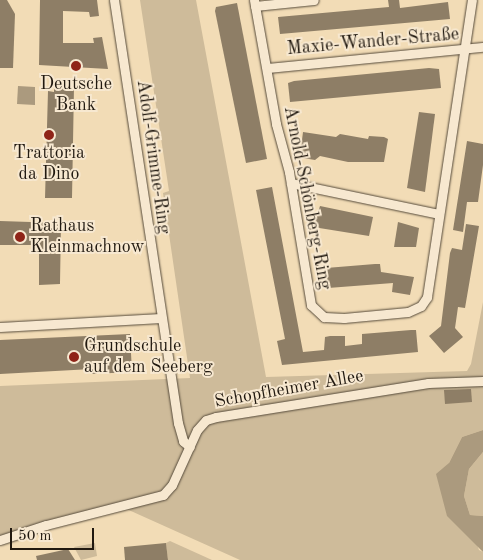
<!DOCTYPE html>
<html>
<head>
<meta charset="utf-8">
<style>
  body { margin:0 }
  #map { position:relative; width:483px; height:560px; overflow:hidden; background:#f2dcb6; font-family:"Old Standard TT",serif }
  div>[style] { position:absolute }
  .green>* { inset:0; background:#cebb9a }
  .water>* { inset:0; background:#ab9a7e }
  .building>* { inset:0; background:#8e7e66 }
  .roads { filter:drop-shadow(0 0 1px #554a3a) drop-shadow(0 0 1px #554a3a) }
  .street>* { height:9px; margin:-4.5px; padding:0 4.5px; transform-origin:4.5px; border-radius:4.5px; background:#f7e8d0 }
  .dots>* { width:14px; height:14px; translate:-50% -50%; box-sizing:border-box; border:2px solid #f7e8d0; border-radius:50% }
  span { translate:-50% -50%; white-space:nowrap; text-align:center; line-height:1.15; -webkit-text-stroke:4px #f7e8d0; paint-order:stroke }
  .street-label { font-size:18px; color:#211910 }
  .poi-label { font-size:18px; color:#211910 }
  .left { translate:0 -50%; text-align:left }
  .scale { position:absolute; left:10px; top:528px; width:84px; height:22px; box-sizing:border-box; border:2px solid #211910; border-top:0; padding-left:6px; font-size:15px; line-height:18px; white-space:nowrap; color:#211910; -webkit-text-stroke:4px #f7e8d0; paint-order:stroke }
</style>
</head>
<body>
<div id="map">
  <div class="green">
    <div style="clip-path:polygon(140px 0,196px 0,266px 377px,467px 371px,471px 364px,483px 302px,483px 430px,462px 437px,449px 463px,479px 550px,483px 552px,483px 560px,240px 560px,122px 507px,0 540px,0 386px,190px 378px,163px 193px,169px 191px)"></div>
    <div style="clip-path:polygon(483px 452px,483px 516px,470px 515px,464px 496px,469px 469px)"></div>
    <div style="clip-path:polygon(170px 541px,212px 560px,168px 560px,166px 543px)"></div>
    <div style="clip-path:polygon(95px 543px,97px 556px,81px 560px,74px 547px)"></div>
  </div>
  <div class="water">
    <div style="clip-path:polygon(18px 86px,35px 87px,35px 105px,17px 104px)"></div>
    <div style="clip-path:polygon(483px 430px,483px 452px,469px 469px,464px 496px,470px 515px,483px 516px,483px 552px,447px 516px,436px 474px,449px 463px,462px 437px)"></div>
  </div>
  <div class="building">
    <div style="clip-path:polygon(0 0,7px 0,15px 14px,13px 68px,0 68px)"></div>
    <div style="clip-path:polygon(40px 0,97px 0,99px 16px,90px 17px,89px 12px,63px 11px,63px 43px,94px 43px,93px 38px,102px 37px,108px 69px,39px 65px)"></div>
    <div style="clip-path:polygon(388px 0,399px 0,400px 8px,448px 2px,450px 19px,280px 34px,278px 17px,389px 7px)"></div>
    <div style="clip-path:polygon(237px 3px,267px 159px,246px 163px,215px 11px,216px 7px)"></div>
    <div style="clip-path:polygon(429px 68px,439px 69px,441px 88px,290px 102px,288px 83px,294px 81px)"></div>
    <div style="clip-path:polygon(54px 87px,74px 87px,72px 198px,45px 198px,48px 91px,54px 92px)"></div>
    <div style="clip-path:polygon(419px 112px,435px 114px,425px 192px,407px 188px)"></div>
    <div style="clip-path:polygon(303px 132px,336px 137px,340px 134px,368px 139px,369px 136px,384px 137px,388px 139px,384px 162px,348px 162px,320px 156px,315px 160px,303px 158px,300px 156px)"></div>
    <div style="clip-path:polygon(467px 141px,483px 144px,483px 165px,478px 202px,467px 202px,463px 232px,453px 230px)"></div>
    <div style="clip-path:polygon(272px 187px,303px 352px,324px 350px,325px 337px,330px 336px,345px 336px,345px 346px,362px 344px,362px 334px,411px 330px,416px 330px,418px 352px,282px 365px,277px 341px,285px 339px,256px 190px)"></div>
    <div style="clip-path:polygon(320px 206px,373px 217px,369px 236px,313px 227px)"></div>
    <div style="clip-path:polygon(0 221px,61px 223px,60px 284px,39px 285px,39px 245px,0 245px)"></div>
    <div style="clip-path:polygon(398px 222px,419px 228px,416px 247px,394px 247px)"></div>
    <div style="clip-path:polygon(466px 224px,479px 226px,465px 308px,458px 307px,455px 328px,463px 337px,444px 353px,429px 336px,441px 326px,450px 253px,452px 248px,462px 250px)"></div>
    <div style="clip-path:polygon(375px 264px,380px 264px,381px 272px,414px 277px,410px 295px,392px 292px,393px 283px,328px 288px,326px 268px)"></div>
    <div style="clip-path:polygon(130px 334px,132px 372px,92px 374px,92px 369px,0 374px,0 340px)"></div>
    <div style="clip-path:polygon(471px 389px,472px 402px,445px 404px,444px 390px)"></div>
    <div style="clip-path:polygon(166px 543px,168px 560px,125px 560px,124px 547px)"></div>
    <div style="clip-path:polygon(68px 549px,75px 560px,37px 560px,36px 556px)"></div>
  </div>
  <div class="roads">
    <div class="street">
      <div style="left:114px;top:0;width:428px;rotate:81.4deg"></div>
      <div style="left:178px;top:423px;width:19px;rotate:74deg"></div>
      <div style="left:183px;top:441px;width:9px;rotate:41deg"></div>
      <div style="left:254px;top:0;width:126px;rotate:79.9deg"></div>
      <div style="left:276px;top:124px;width:50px;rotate:74.8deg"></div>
      <div style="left:289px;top:172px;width:135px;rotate:80.6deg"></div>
      <div style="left:311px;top:305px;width:18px;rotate:43deg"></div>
      <div style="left:324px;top:317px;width:20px;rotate:3deg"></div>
      <div style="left:344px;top:318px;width:64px;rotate:-5.4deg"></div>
      <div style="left:408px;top:312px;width:14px;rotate:-25deg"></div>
      <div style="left:421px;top:306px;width:11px;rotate:-56deg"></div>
      <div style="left:427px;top:297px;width:300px;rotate:-81.4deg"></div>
      <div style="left:255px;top:6px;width:59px;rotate:-5.8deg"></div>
      <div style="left:267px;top:68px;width:217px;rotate:-5.6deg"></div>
      <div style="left:291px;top:183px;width:151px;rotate:11.8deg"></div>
      <div style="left:0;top:327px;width:161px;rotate:-3.2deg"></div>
      <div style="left:0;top:540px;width:48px;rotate:-18.1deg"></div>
      <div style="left:46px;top:525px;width:121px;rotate:-14.4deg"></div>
      <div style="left:163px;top:495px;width:13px;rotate:-48deg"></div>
      <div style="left:172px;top:485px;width:60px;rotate:-65.6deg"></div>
      <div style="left:197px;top:430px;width:13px;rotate:-48deg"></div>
      <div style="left:206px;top:420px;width:10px;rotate:-17deg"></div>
      <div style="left:216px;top:417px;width:215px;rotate:-9.1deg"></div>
      <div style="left:428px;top:383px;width:55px;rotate:-2.1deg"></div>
    </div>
  </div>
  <div class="dots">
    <div style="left:76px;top:66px;background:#8f2418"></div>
    <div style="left:49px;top:135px;background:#8f2418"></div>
    <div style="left:20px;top:237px;background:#8f2418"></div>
    <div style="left:74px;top:357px;background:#8f2418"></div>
  </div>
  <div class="street-label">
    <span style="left:373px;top:42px;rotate:-5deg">Maxie-Wander-Straße</span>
    <span style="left:153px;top:157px;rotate:82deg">Adolf-Grimme-Ring</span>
    <span style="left:307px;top:198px;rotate:79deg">Arnold-Schönberg-Ring</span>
    <span style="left:289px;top:389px;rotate:-10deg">Schopfheimer Allee</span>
  </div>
  <div class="poi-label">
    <span style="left:76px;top:95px">Deutsche<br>Bank</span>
    <span style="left:49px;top:164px">Trattoria<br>da Dino</span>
    <span class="left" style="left:30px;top:237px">Rathaus<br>Kleinmachnow</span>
    <span class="left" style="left:84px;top:357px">Grundschule<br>auf dem Seeberg</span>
  </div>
  <div class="scale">50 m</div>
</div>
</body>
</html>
